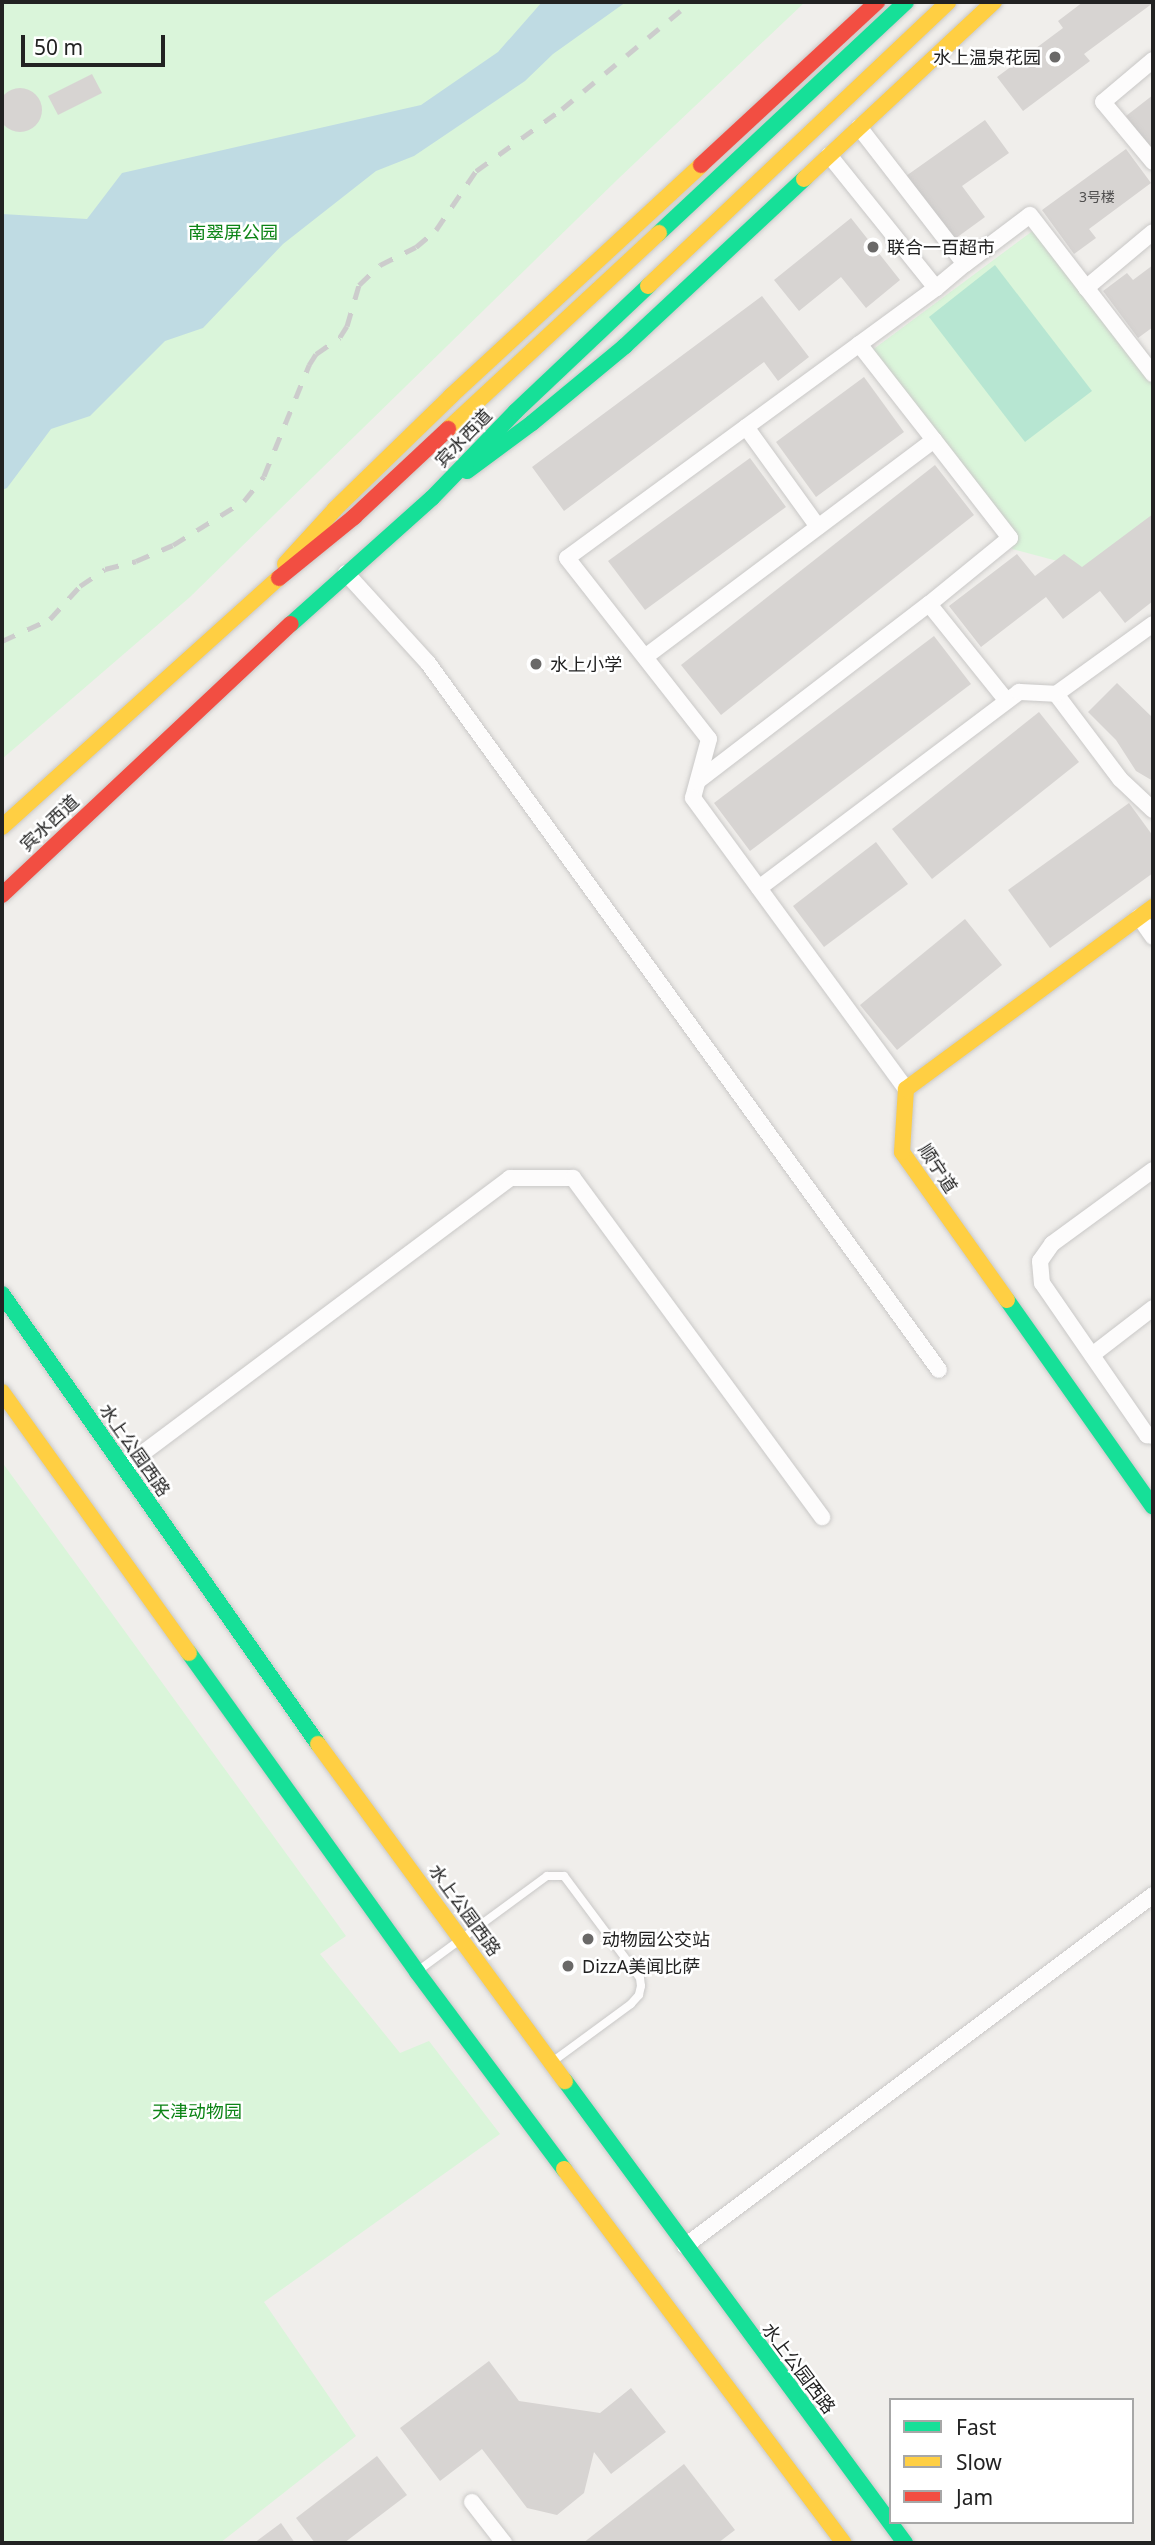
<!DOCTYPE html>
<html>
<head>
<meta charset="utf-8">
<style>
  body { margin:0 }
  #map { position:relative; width:1155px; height:2545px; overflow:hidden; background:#f0eeeb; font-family:"Noto Sans","Noto Sans SC",sans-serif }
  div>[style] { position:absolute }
  .park>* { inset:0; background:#daf5da }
  .pitch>* { inset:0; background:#b7e6d2 }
  .water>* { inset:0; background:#bfdbe3 }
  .building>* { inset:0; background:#d7d4d2 }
  .round { border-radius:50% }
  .roads { filter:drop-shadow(0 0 2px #c9c8c7) drop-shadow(0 0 2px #c9c8c7) }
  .lane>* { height:8px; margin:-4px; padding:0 4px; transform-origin:4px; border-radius:4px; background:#fdfcfc }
  .street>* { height:16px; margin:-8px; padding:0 8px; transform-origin:8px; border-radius:8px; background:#fdfcfc }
  .fast>* { height:16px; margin:-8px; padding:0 8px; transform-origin:8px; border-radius:8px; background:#16e098 }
  .slow>* { height:16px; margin:-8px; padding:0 8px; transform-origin:8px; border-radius:8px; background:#ffcf43 }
  .jam>* { height:16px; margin:-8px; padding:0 8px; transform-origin:8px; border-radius:8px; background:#f24e42 }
  .rail>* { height:5px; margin-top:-2.5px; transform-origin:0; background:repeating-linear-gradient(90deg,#ccc 0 14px,transparent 0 28px) }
  .dots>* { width:19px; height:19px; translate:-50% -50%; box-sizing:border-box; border:4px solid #fff; border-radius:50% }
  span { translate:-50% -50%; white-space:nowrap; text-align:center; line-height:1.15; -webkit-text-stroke:5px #fff; paint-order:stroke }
  .number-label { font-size:14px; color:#4f4e4e }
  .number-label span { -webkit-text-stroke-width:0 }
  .poi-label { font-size:18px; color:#222 }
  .right { translate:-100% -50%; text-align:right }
  .left { translate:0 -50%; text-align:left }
  .park-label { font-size:18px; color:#0c8416 }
  .street-label { font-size:18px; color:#222 }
  .frame { position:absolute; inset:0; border:4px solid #222; pointer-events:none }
  .legend { position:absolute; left:889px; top:2398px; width:245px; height:126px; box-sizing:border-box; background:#fff; border:2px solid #a7a7a7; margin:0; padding:9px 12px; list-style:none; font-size:21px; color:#222 }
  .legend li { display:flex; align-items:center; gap:14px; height:35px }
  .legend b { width:35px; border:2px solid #a7a7a7 }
  .scale { position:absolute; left:21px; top:35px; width:144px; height:32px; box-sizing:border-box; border:4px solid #222; border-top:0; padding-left:9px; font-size:21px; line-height:24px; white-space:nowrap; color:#222; -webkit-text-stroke:5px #fff; paint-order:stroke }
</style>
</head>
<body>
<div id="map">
  <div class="park">
    <div style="clip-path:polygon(2px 2px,805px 2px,618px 179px,190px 597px,2px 759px)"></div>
    <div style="clip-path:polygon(1042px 224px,1153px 361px,1153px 526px,1095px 571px,1012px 549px,871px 351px)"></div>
    <div style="clip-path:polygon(2px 1462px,346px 1936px,320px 1954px,400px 2053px,429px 2041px,500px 2134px,264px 2302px,356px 2436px,220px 2543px,2px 2543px)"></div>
  </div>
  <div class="pitch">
    <div style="clip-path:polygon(995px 265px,1092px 391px,1025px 442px,929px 317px)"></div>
  </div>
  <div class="water">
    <div style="clip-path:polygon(542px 2px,626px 2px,553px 54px,525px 81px,414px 156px,376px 171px,283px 244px,203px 328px,165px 341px,90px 416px,51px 429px,7px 488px,2px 490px,2px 214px,87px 219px,122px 173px,421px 105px,498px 52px)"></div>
  </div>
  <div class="building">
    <div style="clip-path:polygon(1083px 2px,1153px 3px,1084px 54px,1090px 61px,1023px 111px,997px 77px,1063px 28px,1058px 21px)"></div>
    <div style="clip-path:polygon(92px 74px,102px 93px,58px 115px,48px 96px)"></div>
    <div class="round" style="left:-2px;top:88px;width:44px;height:44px"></div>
    <div style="clip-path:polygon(1153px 95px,1153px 152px,1126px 116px)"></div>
    <div style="clip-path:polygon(985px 120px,1009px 153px,962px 186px,985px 217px,952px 241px,906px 176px)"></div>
    <div style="clip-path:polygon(1126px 149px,1151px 183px,1089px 229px,1096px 238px,1074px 254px,1042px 210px)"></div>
    <div style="clip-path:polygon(851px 218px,900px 280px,866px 308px,841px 277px,799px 311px,774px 280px)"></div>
    <div style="clip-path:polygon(1153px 265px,1153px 327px,1138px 338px,1103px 291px,1127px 273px,1133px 280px)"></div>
    <div style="clip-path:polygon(762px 296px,809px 357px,778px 381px,764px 362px,564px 511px,532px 467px)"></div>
    <div style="clip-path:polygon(864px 377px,904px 432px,816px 497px,776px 442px)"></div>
    <div style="clip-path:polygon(750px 458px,786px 507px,645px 610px,608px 561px)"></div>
    <div style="clip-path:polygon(935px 465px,974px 515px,721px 715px,681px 665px)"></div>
    <div style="clip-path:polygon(1153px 514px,1153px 601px,1125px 623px,1100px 591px,1063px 619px,1046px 597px,981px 647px,949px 606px,1017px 554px,1035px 576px,1064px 554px,1082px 567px)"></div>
    <div style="clip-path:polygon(934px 636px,971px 684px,750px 851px,714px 803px)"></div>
    <div style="clip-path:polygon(1117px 683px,1153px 718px,1153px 781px,1136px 771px,1116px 740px,1088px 712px)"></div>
    <div style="clip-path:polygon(1039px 712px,1079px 762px,932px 879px,892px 829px)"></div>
    <div style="clip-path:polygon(1129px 803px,1153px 836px,1153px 873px,1050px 948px,1008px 890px)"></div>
    <div style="clip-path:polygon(876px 842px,908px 884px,824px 947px,793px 906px)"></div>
    <div style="clip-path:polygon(965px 919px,1002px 965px,897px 1050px,860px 1005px)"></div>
    <div style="clip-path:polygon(489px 2361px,519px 2401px,600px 2413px,631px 2388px,666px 2432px,611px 2474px,594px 2452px,584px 2493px,557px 2515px,527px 2508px,482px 2449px,440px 2481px,400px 2428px)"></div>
    <div style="clip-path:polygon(377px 2456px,407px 2495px,344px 2543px,315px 2543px,296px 2518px)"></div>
    <div style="clip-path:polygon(684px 2464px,735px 2530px,718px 2543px,583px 2543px)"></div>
    <div style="clip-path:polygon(281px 2523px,295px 2543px,254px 2543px)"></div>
  </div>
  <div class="roads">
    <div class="lane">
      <div style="left:419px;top:1970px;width:159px;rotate:-36.3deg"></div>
      <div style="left:547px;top:1876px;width:17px"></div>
      <div style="left:564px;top:1876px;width:127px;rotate:53.3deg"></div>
      <div style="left:640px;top:1978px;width:8px;rotate:83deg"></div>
      <div style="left:641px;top:1986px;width:9px;rotate:103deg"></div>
      <div style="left:639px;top:1995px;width:12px;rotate:132deg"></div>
      <div style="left:631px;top:2004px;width:98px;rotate:143.7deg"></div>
    </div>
    <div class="street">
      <div style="left:1153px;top:60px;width:65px;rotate:140deg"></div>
      <div style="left:1103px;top:102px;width:78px;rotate:50.2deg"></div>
      <div style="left:859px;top:127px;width:173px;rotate:52.3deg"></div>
      <div style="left:965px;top:264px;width:81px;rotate:-37deg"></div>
      <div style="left:1030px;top:215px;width:201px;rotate:52.3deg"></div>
      <div style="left:829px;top:155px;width:171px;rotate:51.2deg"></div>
      <div style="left:936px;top:288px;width:457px;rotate:143.8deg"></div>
      <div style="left:567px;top:558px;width:230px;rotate:51.9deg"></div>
      <div style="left:709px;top:739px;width:61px;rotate:105.2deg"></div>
      <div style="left:693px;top:798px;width:361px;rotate:53.8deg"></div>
      <div style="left:936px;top:288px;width:38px;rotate:-40deg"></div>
      <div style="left:1086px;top:288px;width:87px;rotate:-39.9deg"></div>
      <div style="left:859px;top:344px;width:122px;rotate:52deg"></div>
      <div style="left:746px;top:427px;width:123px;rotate:54.2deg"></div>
      <div style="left:346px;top:573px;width:122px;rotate:47.7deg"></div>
      <div style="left:428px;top:663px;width:872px;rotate:54.14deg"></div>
      <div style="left:1153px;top:624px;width:120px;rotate:144.2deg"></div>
      <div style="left:1056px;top:694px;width:106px;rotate:53deg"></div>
      <div style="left:1120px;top:779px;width:45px;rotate:43.2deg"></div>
      <div style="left:645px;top:657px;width:361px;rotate:-36.9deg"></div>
      <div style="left:934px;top:440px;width:124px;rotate:52.2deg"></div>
      <div style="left:1010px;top:538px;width:104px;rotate:140.8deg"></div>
      <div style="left:698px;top:781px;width:291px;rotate:-37.5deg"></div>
      <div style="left:929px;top:604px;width:124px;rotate:51.2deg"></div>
      <div style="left:759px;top:888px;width:326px;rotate:-37deg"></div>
      <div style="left:1019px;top:692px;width:37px;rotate:3deg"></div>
      <div style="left:1139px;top:917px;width:24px;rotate:55deg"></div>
      <div style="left:1153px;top:1170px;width:125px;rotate:143.8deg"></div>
      <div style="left:1052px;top:1244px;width:21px;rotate:125deg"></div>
      <div style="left:1040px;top:1261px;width:22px;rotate:85deg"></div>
      <div style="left:1042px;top:1283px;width:185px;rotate:55.4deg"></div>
      <div style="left:1147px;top:1435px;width:6px;rotate:9deg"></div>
      <div style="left:1092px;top:1355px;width:77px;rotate:-37.6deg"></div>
      <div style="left:124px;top:1467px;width:482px;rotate:-36.8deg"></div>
      <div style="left:510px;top:1178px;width:63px"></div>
      <div style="left:573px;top:1178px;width:421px;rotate:53.7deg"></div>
      <div style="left:685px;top:2246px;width:585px;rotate:-36.87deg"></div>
      <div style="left:472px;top:2502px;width:52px;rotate:52deg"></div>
    </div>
    <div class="fast">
      <div style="left:659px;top:233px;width:338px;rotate:-43.1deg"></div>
      <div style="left:467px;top:471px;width:81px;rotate:-36.4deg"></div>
      <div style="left:532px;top:423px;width:121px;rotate:-39.6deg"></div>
      <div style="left:625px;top:346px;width:245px;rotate:-43deg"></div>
      <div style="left:291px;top:624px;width:189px;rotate:-41.8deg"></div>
      <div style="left:432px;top:498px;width:121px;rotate:-46deg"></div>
      <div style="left:516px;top:411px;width:182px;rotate:-43.4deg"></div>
      <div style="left:2px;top:1294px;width:550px;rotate:54.92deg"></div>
      <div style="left:1007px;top:1300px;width:253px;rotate:54.8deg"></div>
      <div style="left:189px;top:1653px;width:392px;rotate:54.4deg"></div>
      <div style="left:417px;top:1972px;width:246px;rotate:53.3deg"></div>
      <div style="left:565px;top:2081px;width:574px;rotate:53.65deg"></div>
    </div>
    <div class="slow">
      <div style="left:804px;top:179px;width:260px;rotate:-43deg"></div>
      <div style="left:648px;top:286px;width:413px;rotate:-43.4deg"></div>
      <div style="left:448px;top:429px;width:288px;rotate:-42.9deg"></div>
      <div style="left:285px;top:564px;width:74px;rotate:-47.7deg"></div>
      <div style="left:335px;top:509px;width:162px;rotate:-44.2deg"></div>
      <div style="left:451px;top:396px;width:340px;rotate:-42.7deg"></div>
      <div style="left:2px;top:827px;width:372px;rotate:-42deg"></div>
      <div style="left:1007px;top:1300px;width:181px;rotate:-125.4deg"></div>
      <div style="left:902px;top:1152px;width:63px;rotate:-86.4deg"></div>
      <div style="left:906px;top:1089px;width:307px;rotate:-36.4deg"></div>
      <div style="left:2px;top:1392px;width:321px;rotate:54.4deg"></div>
      <div style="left:318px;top:1744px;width:418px;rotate:53.8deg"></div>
      <div style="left:564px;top:2169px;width:467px;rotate:53.2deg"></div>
    </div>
    <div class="jam">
      <div style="left:701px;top:165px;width:240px;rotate:-42.8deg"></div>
      <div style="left:279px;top:578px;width:97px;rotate:-39.1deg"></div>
      <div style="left:354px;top:517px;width:129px;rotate:-43.1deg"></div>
      <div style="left:2px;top:895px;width:396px;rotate:-43.2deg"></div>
    </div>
  </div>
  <div class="rail">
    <div style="left:2px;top:641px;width:53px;rotate:-24.6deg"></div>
    <div style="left:50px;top:619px;width:45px;rotate:-47.7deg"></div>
    <div style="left:80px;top:586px;width:30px;rotate:-34deg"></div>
    <div style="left:105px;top:569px;width:32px;rotate:-14deg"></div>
    <div style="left:136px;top:561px;width:40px;rotate:-23.4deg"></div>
    <div style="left:173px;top:545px;width:84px;rotate:-31.8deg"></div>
    <div style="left:244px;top:501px;width:32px;rotate:-51deg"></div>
    <div style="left:264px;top:476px;width:120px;rotate:-67.9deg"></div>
    <div style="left:309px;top:365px;width:13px;rotate:-58deg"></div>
    <div style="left:316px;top:354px;width:29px;rotate:-35deg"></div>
    <div style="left:340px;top:337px;width:13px;rotate:-58deg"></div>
    <div style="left:347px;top:326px;width:43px;rotate:-73.7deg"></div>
    <div style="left:359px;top:285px;width:29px;rotate:-44deg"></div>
    <div style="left:380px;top:265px;width:40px;rotate:-26.6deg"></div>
    <div style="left:416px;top:247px;width:26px;rotate:-40deg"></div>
    <div style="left:436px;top:230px;width:71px;rotate:-55.9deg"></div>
    <div style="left:476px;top:171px;width:106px;rotate:-35.8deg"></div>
    <div style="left:562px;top:109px;width:168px;rotate:-39.7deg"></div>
  </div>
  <div class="dots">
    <div style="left:1055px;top:57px;background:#6a6968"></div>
    <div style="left:873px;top:247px;background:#6a6968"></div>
    <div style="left:536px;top:664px;background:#6a6968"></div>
    <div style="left:588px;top:1939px;background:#6a6968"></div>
    <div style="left:568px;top:1966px;background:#6a6968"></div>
  </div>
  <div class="number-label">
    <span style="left:1097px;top:197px">3号楼</span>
  </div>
  <div class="poi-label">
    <span class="right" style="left:1041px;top:57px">水上温泉花园</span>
    <span class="left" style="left:887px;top:247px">联合一百超市</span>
    <span class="left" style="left:550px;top:664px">水上小学</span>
    <span class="left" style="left:602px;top:1939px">动物园公交站</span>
    <span class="left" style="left:582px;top:1966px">DizzA美闻比萨</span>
  </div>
  <div class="park-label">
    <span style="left:233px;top:232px">南翠屏公园</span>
    <span style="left:197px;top:2111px">天津动物园</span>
  </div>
  <div class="street-label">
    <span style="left:463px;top:438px;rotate:-46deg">宾水西道</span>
    <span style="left:49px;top:823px;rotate:-43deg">宾水西道</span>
    <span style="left:938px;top:1168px;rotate:57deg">顺宁道</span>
    <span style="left:135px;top:1450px;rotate:55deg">水上公园西路</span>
    <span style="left:465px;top:1910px;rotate:54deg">水上公园西路</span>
    <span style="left:799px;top:2368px;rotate:53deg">水上公园西路</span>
  </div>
  <div class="frame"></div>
  <ul class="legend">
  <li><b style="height:9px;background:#16e098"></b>Fast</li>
  <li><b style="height:9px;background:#ffcf43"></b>Slow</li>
  <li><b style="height:9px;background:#f24e42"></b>Jam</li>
  </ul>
  <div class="scale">50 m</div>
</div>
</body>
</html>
